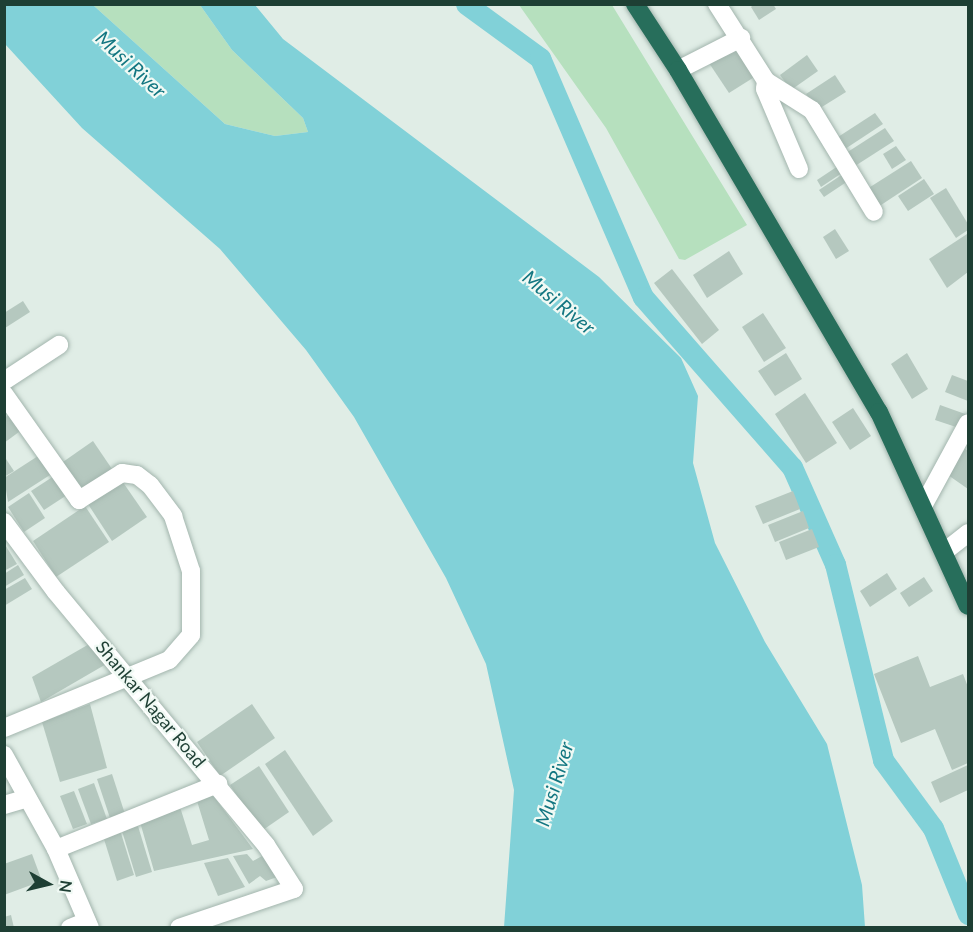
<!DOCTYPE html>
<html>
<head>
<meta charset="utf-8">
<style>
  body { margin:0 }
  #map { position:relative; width:973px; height:932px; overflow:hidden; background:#e0ede6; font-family:Lato,sans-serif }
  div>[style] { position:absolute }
  .green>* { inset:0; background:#b6e0be }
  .water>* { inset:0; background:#81d1d8 }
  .canal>* { height:21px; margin:-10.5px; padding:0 10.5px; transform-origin:10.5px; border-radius:10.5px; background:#81d1d8 }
  .building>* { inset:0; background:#b5c8bf }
  .roads { filter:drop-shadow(0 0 2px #a2b5ad) drop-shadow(0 0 2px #a2b5ad) }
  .minor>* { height:18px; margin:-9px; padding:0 9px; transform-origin:9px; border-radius:9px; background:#fff }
  .highway>* { height:18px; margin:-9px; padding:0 9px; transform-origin:9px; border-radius:9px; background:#276e5b }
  span { translate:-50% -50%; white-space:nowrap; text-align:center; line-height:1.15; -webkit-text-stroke:4.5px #f0f9f4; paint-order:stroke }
  .street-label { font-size:18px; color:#1e3f34 }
  .water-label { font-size:20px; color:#127681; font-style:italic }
  .frame { position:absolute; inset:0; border:6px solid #1e3f34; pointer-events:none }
  .north { position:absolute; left:18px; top:854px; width:60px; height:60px; -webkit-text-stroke:4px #f0f9f4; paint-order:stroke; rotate:98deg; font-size:16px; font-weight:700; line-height:24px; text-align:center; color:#1e3f34 }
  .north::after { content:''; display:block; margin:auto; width:21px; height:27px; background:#1e3f34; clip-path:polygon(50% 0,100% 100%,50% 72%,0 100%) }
</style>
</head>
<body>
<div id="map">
  <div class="green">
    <div style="clip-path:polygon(93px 5px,200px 5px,232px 50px,303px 118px,308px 132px,275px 136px,225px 124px)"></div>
    <div style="clip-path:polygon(519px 5px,612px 5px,747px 225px,685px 260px,679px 259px,606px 128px)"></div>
  </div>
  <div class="water">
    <div style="clip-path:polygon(5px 4px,93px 5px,225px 124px,275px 136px,308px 132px,303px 118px,232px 50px,200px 5px,255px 5px,283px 39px,599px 277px,681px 358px,698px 396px,693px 463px,715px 543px,765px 642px,827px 744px,862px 885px,865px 927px,504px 927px,514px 790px,486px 664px,446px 578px,354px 417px,306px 350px,220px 249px,82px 128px,5px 44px)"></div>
  </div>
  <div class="canal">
    <div style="left:466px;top:4px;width:92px;rotate:36.1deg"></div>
    <div style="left:540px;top:58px;width:260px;rotate:66.7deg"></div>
    <div style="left:643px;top:297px;width:226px;rotate:48.8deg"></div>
    <div style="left:792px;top:467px;width:106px;rotate:66.1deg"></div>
    <div style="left:835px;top:564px;width:202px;rotate:76.2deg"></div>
    <div style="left:883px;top:760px;width:84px;rotate:53.7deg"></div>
    <div style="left:933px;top:828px;width:93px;rotate:67.9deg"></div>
  </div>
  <div class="building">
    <div style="clip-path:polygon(754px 4px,773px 4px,776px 9px,759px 20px,751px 7px)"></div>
    <div style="clip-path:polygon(736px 45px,756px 76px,729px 93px,709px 63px)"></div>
    <div style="clip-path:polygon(807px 55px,818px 71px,791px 90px,780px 75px)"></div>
    <div style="clip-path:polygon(835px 75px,846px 92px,817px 110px,806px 94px)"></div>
    <div style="clip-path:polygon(875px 113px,883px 124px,845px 149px,838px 137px)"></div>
    <div style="clip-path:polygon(885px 128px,894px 141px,855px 166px,846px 153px)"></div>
    <div style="clip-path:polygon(896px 146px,906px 160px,892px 169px,883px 154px)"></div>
    <div style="clip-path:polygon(911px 161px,922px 178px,878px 207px,867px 189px)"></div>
    <div style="clip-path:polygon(841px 164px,845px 171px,821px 187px,817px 180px)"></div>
    <div style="clip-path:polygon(846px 172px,851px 179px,824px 197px,819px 190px)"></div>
    <div style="clip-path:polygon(924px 179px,934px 194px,908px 211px,898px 196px)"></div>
    <div style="clip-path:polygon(946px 188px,968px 224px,968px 230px,956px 238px,930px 198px)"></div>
    <div style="clip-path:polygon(835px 229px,849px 251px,836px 259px,823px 237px)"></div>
    <div style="clip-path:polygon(967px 234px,968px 272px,947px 288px,929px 259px)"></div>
    <div style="clip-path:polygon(729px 251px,743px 274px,707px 298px,693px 275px)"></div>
    <div style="clip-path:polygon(672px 269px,719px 330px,702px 344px,654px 283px)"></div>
    <div style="clip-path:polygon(23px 301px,30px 312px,5px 328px,4px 313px)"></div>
    <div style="clip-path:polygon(763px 313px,786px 348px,764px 362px,742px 327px)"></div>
    <div style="clip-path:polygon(786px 353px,802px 379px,775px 396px,758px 371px)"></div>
    <div style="clip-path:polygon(907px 353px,928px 389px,912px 399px,891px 364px)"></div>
    <div style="clip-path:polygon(952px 375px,968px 381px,968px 401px,945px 392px)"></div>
    <div style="clip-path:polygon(805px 393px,837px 443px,806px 463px,775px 414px)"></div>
    <div style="clip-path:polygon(940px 405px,968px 415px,965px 430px,935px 420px)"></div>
    <div style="clip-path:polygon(853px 408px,871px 436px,850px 450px,832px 422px)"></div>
    <div style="clip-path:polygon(12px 413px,23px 429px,4px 443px,4px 418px)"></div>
    <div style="clip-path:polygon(93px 441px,112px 469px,78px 491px,60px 464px)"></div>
    <div style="clip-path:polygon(965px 449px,968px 451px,968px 489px,948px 475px)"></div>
    <div style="clip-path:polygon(38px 456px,50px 475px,8px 502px,4px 478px)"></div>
    <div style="clip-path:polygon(6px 459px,14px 471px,4px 477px,4px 460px)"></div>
    <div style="clip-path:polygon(54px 476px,67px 495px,44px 510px,31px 491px)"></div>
    <div style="clip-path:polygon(120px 478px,147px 517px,112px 541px,86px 501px)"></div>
    <div style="clip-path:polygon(793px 491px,800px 509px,763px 524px,755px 506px)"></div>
    <div style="clip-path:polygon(29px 493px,45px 518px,24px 532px,8px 507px)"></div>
    <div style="clip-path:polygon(85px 506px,109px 542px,56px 577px,33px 541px)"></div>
    <div style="clip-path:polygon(803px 511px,809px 528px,775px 542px,768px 525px)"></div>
    <div style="clip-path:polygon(812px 529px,819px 547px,786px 560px,779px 542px)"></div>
    <div style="clip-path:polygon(4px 543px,17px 564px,4px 571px)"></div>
    <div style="clip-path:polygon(18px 565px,24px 575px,4px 587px,4px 574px)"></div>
    <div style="clip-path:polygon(887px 573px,897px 589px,870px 607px,860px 591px)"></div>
    <div style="clip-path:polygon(924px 577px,933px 591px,909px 607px,900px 593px)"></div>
    <div style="clip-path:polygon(25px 578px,32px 589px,4px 606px,4px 590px)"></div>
    <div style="clip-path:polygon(91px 643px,108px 663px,41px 702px,32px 677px)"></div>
    <div style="clip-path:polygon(918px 656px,930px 687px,963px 674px,968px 687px,968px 763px,952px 770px,935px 729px,901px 743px,874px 674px)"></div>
    <div style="clip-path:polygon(90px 704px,107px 768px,60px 782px,42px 722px)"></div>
    <div style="clip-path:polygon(252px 704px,275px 738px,220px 776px,197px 742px)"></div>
    <div style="clip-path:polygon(285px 750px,333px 821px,313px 836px,265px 764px)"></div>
    <div style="clip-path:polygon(968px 765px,968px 790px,940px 803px,931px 782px)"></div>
    <div style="clip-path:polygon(259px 766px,289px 812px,260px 832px,230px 785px)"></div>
    <div style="clip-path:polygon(112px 774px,125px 814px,110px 818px,97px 779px)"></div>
    <div style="clip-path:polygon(94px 783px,107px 819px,91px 824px,78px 789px)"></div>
    <div style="clip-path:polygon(74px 791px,87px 824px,73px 829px,60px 796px)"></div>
    <div style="clip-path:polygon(212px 794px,253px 849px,154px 871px,140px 822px,180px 807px,192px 845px,209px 840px,197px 801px)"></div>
    <div style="clip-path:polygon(138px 826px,152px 872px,136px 877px,122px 831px)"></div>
    <div style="clip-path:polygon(120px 830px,134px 875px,117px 881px,103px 836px)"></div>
    <div style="clip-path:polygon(32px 854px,42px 881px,4px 895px,4px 864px)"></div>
    <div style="clip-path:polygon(247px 854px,253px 861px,262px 856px,277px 877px,266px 881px,260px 876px,249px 884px,233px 856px)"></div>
    <div style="clip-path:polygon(228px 858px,245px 887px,218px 896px,204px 863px)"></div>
    <div style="clip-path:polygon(11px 915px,14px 928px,4px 928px,4px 917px)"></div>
  </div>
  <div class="roads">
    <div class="minor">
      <div style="left:717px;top:4px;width:91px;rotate:57.5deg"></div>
      <div style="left:766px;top:81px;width:54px;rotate:32.2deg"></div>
      <div style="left:812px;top:110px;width:119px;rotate:58.7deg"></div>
      <div style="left:678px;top:70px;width:71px;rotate:-26.9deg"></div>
      <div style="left:766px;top:81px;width:8px;rotate:97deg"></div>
      <div style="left:765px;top:89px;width:87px;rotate:67deg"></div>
      <div style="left:4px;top:381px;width:66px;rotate:-33.2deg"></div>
      <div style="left:4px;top:394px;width:130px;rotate:54.7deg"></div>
      <div style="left:79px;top:500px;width:51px;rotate:-32.1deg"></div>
      <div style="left:122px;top:473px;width:15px;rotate:8deg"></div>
      <div style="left:137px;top:475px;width:16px;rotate:38deg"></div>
      <div style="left:150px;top:485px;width:39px;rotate:53deg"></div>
      <div style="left:173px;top:516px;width:58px;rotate:71.9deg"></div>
      <div style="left:191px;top:571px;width:64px;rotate:90deg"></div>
      <div style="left:191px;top:635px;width:33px;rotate:131deg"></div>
      <div style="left:169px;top:660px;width:178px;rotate:157.6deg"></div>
      <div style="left:923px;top:506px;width:94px;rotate:-61.5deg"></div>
      <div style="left:4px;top:522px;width:87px;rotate:53.4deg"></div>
      <div style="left:56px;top:592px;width:329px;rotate:50.3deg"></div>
      <div style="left:266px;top:845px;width:52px;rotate:57.5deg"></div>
      <div style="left:294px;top:889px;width:121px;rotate:161.3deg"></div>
      <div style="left:944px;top:552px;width:31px;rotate:-38deg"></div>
      <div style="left:4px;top:755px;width:107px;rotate:61deg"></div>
      <div style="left:56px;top:849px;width:86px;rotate:66.7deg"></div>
      <div style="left:4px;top:805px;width:22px;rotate:-16deg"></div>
      <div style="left:56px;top:849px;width:175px;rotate:-21.9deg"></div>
      <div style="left:70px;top:928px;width:18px;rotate:-22deg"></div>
    </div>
    <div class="highway">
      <div style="left:635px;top:4px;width:79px;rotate:56.9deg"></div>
      <div style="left:678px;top:70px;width:397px;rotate:59.6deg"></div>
      <div style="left:879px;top:412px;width:213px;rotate:65.4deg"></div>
    </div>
  </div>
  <div class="street-label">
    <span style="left:151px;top:704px;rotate:50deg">Shankar Nagar Road</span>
  </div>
  <div class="water-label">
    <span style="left:131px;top:64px;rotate:43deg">Musi River</span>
    <span style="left:559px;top:302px;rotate:40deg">Musi River</span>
    <span style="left:554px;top:784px;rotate:-73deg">Musi River</span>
  </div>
  <div class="frame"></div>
  <div class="north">N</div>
</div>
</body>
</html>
